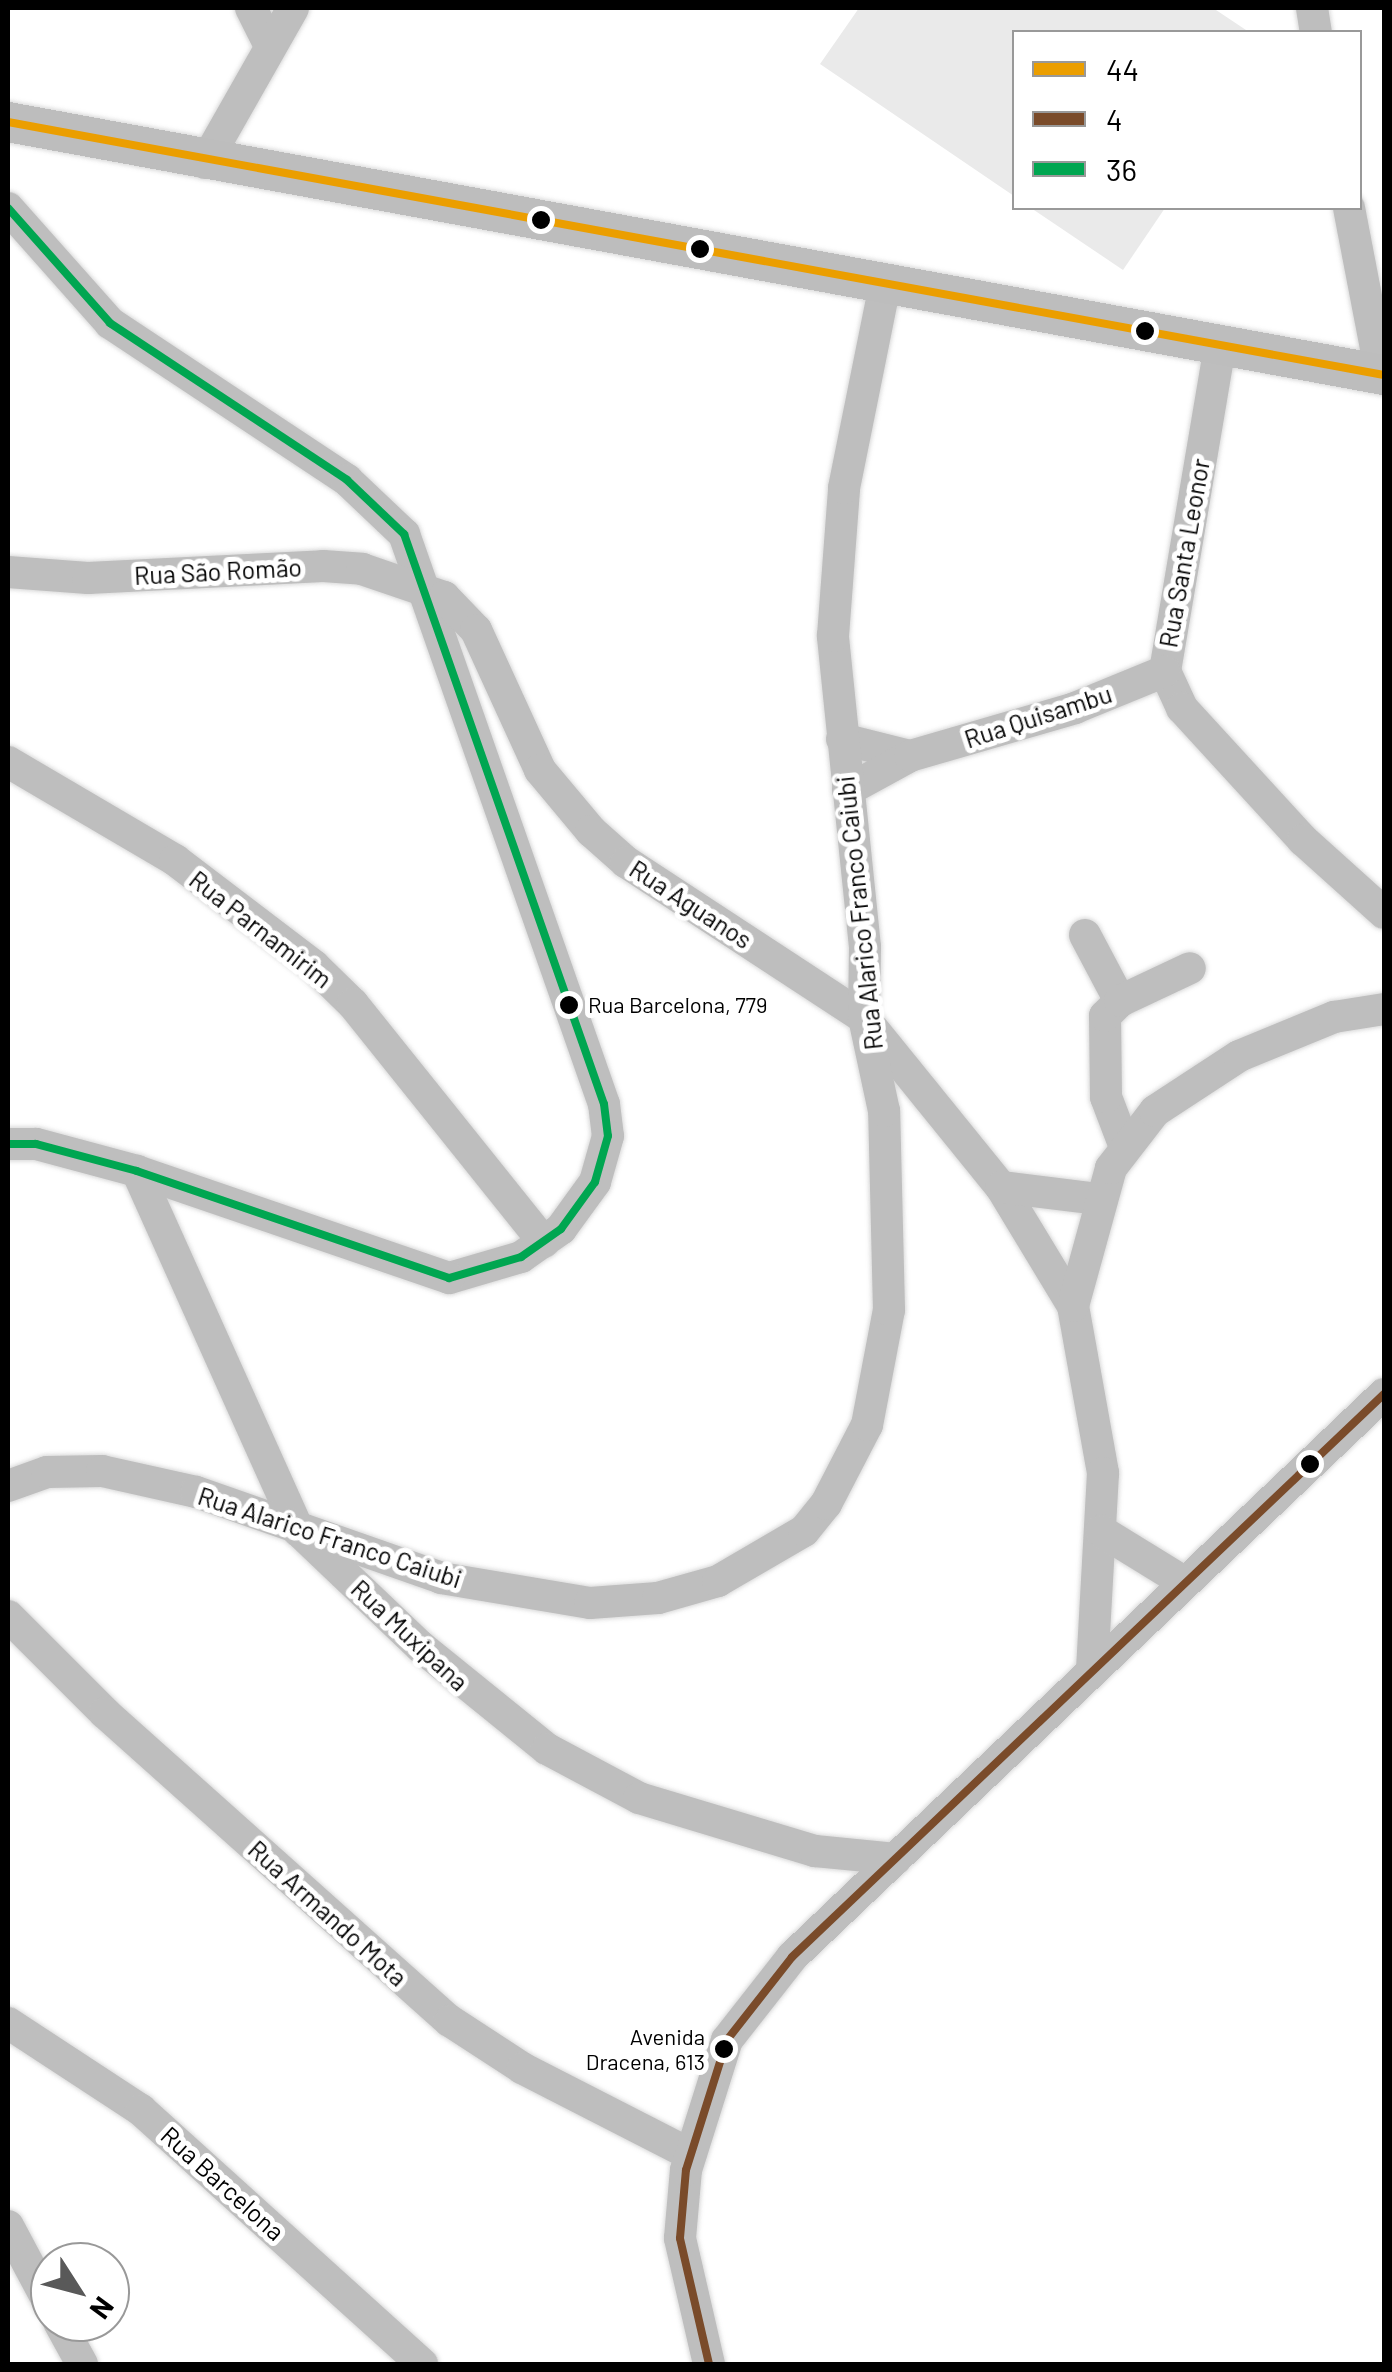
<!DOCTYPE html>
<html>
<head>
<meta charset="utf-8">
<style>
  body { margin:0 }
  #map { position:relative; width:1392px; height:2372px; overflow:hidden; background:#fff; font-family:Barlow,sans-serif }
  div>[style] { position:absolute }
  .green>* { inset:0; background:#eaeaea }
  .roads { filter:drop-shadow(0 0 2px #dbdbdb) drop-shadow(0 0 2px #dbdbdb) }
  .minor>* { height:32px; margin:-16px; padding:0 16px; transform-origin:16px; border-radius:16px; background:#bebebe }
  .major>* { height:40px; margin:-20px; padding:0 20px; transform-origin:20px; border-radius:20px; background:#bdbdbd }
  .bus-1>* { height:8px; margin:-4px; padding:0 4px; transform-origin:4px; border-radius:4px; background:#eb9e00 }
  .bus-2>* { height:8px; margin:-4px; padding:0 4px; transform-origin:4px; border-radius:4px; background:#7a4b2a }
  .bus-3>* { height:8px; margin:-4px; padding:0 4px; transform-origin:4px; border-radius:4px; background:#00a651 }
  .dots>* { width:28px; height:28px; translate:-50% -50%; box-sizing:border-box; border:5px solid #fff; border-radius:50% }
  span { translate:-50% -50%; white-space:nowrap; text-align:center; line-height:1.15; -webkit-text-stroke:10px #fff; paint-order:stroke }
  .bus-label { font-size:22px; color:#000 }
  .left { translate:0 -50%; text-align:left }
  .right { translate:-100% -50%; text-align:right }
  .street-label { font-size:25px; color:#000 }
  .frame { position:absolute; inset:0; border:10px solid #000; pointer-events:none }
  .legend { position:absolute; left:1012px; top:30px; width:350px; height:180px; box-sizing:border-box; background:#fff; border:2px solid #999; margin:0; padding:12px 18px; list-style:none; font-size:30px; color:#000 }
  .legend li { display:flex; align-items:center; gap:20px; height:50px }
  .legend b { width:50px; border:2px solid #999 }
  .north { position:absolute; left:30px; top:2242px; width:100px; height:100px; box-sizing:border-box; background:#fff; border:2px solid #999; border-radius:50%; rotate:126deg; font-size:28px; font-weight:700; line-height:40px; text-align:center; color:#000 }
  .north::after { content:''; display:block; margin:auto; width:35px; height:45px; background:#595959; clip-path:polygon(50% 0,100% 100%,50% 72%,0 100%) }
</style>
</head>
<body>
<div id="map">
  <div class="green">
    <div style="clip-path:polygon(859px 8px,1213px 8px,1249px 32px,1014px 32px,1014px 196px,820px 64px)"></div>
    <div style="clip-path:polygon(1031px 208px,1165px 208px,1123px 270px)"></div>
  </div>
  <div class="roads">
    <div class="minor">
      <div style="left:251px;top:8px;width:42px;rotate:63.4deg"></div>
      <div style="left:1312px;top:8px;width:24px;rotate:81deg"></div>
      <div style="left:205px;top:163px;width:178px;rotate:-60.4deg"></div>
      <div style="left:8px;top:208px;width:154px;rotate:48.4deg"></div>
      <div style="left:110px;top:323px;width:284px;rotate:33.5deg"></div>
      <div style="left:347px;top:480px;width:79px;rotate:43.5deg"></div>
      <div style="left:404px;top:534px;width:604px;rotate:70.67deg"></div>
      <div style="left:604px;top:1104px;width:32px;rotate:83deg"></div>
      <div style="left:608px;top:1136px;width:48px;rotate:105.8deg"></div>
      <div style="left:595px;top:1182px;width:58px;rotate:125.9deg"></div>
      <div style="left:561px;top:1229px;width:49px;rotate:145deg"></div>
      <div style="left:521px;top:1257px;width:75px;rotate:163.7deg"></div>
      <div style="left:449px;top:1278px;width:330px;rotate:-161.1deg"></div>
      <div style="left:137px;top:1171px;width:105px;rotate:-165deg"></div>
      <div style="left:36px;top:1144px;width:28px;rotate:180deg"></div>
      <div style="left:1349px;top:208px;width:169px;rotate:79.1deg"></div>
      <div style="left:1220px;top:346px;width:330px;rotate:99.6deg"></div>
      <div style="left:1165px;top:671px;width:41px;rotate:65.3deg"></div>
      <div style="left:1182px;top:708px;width:179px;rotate:47.5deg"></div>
      <div style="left:1303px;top:840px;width:109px;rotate:42deg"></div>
      <div style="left:8px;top:572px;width:80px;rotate:4.3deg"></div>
      <div style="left:88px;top:578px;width:235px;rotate:-2.9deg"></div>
      <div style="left:323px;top:566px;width:39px;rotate:4deg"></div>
      <div style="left:362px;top:569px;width:87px;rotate:18.9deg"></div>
      <div style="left:444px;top:597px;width:46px;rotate:45.9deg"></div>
      <div style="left:476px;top:630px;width:154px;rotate:65.4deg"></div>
      <div style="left:540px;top:770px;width:80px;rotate:50.1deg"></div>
      <div style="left:591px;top:831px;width:47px;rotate:41.5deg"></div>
      <div style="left:626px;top:862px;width:285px;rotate:33.2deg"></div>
      <div style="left:864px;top:1018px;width:218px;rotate:51deg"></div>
      <div style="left:1001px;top:1187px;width:139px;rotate:58.8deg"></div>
      <div style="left:1073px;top:1306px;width:170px;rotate:79.8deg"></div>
      <div style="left:1103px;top:1473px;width:195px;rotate:93.2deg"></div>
      <div style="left:842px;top:739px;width:70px;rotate:14deg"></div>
      <div style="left:8px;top:762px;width:194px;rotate:30.4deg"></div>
      <div style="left:175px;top:860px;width:175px;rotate:37.3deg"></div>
      <div style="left:314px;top:966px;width:54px;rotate:44.3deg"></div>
      <div style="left:353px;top:1004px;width:305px;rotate:51.3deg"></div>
      <div style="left:848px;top:790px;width:71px;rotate:-28.7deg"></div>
      <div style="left:910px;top:756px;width:172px;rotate:-16.2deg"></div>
      <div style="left:1075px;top:708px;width:97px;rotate:-22.3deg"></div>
      <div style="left:1085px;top:935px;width:75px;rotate:62.1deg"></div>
      <div style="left:1125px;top:1147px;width:53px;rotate:-110.8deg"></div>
      <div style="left:1106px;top:1097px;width:81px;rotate:-90.7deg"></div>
      <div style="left:1105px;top:1016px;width:21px;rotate:-45deg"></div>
      <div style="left:1120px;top:1001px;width:77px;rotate:-25.2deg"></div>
      <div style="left:137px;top:1171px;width:395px;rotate:65.8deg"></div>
      <div style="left:299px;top:1531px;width:168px;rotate:43.6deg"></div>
      <div style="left:421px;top:1647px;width:162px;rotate:39deg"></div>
      <div style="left:547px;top:1749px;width:104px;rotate:28deg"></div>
      <div style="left:639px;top:1798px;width:184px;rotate:16.8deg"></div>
      <div style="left:815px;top:1851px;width:81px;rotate:5.6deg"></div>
      <div style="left:1001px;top:1187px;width:99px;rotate:7deg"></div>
      <div style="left:1073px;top:1306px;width:143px;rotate:-74.6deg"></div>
      <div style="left:1111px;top:1168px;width:72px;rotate:-52.3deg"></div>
      <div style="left:1155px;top:1111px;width:100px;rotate:-33.2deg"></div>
      <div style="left:1239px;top:1056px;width:103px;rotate:-22.3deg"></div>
      <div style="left:1334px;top:1017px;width:51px;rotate:-9.1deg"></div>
      <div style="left:8px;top:1486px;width:41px;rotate:-19.7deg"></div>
      <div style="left:47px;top:1472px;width:55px;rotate:-1deg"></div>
      <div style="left:102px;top:1471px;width:96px;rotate:12.6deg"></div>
      <div style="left:196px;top:1492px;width:260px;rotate:19.3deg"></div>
      <div style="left:441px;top:1578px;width:151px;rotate:9.5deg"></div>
      <div style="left:590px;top:1603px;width:68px;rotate:-4.2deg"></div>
      <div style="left:658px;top:1598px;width:62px;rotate:-15.8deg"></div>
      <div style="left:718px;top:1581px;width:99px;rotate:-30.2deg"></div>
      <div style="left:804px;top:1531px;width:35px;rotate:-51deg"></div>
      <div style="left:826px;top:1504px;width:89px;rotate:-62.6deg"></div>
      <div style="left:867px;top:1425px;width:117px;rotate:-79.2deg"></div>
      <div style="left:889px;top:1310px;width:199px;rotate:-91.4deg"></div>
      <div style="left:884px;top:1111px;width:95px;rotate:-102.1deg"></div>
      <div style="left:864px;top:1018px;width:71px;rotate:-89.2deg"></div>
      <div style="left:865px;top:947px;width:313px;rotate:-95.9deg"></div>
      <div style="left:833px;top:636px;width:148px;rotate:-85.7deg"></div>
      <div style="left:844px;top:488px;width:208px;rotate:-78.6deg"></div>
      <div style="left:1101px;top:1531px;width:97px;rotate:31.6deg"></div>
      <div style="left:8px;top:1616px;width:137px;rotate:45deg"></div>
      <div style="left:105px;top:1713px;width:462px;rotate:41.8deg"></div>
      <div style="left:450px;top:2021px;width:86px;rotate:33.1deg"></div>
      <div style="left:522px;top:2068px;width:189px;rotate:27.1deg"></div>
      <div style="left:8px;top:2023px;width:159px;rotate:33.2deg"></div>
      <div style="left:141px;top:2110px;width:379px;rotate:42.1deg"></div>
      <div style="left:8px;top:2226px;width:89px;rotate:62deg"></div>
      <div style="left:59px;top:2322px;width:48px;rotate:61.3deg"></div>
      <div style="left:709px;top:2364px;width:129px;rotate:-103deg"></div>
      <div style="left:680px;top:2238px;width:68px;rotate:-85deg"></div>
      <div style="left:686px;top:2170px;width:136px;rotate:-72.5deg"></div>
      <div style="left:727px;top:2040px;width:105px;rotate:-51.9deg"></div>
      <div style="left:792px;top:1957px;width:817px;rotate:-43.56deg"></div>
    </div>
    <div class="major">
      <div style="left:8px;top:122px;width:1399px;rotate:10.42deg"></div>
    </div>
  </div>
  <div class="bus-1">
    <div style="left:8px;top:122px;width:1399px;rotate:10.42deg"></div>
  </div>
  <div class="bus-2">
    <div style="left:709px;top:2364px;width:129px;rotate:-103deg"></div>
    <div style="left:680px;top:2238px;width:68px;rotate:-85deg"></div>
    <div style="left:686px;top:2170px;width:136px;rotate:-72.5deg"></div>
    <div style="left:727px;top:2040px;width:105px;rotate:-51.9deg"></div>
    <div style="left:792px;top:1957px;width:817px;rotate:-43.56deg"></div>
  </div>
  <div class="bus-3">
    <div style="left:8px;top:208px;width:154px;rotate:48.4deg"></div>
    <div style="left:110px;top:323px;width:284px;rotate:33.5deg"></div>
    <div style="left:347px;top:480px;width:79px;rotate:43.5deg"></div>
    <div style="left:404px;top:534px;width:604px;rotate:70.67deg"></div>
    <div style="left:604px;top:1104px;width:32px;rotate:83deg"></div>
    <div style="left:608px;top:1136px;width:48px;rotate:105.8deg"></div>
    <div style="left:595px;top:1182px;width:58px;rotate:125.9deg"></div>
    <div style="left:561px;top:1229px;width:49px;rotate:145deg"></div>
    <div style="left:521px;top:1257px;width:75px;rotate:163.7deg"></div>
    <div style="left:449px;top:1278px;width:330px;rotate:-161.1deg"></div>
    <div style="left:137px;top:1171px;width:105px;rotate:-165deg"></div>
    <div style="left:36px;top:1144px;width:28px;rotate:180deg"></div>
  </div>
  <div class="dots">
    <div style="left:541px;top:220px;background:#000"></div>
    <div style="left:700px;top:249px;background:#000"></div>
    <div style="left:1145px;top:331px;background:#000"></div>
    <div style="left:569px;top:1005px;background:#000"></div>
    <div style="left:1310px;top:1464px;background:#000"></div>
    <div style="left:724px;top:2049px;background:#000"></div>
  </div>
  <div class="bus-label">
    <span class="left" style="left:588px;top:1005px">Rua Barcelona, 779</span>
    <span class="right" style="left:705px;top:2049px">Avenida<br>Dracena, 613</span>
  </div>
  <div class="street-label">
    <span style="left:1184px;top:553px;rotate:-80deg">Rua Santa Leonor</span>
    <span style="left:218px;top:571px;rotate:-3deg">Rua São Romão</span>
    <span style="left:1038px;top:716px;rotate:-18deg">Rua Quisambu</span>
    <span style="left:691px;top:904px;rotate:33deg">Rua Aguanos</span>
    <span style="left:859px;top:913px;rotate:-96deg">Rua Alarico Franco Caiubi</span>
    <span style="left:261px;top:929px;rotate:38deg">Rua Parnamirim</span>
    <span style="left:330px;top:1537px;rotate:18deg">Rua Alarico Franco Caiubi</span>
    <span style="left:410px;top:1635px;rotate:43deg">Rua Muxipana</span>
    <span style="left:328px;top:1913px;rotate:42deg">Rua Armando Mota</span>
    <span style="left:223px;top:2183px;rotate:42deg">Rua Barcelona</span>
  </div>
  <div class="frame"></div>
  <ul class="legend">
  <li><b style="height:12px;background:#eb9e00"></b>44</li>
  <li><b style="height:12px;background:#7a4b2a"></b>4</li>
  <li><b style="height:12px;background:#00a651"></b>36</li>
  </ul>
  <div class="north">N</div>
</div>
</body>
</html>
